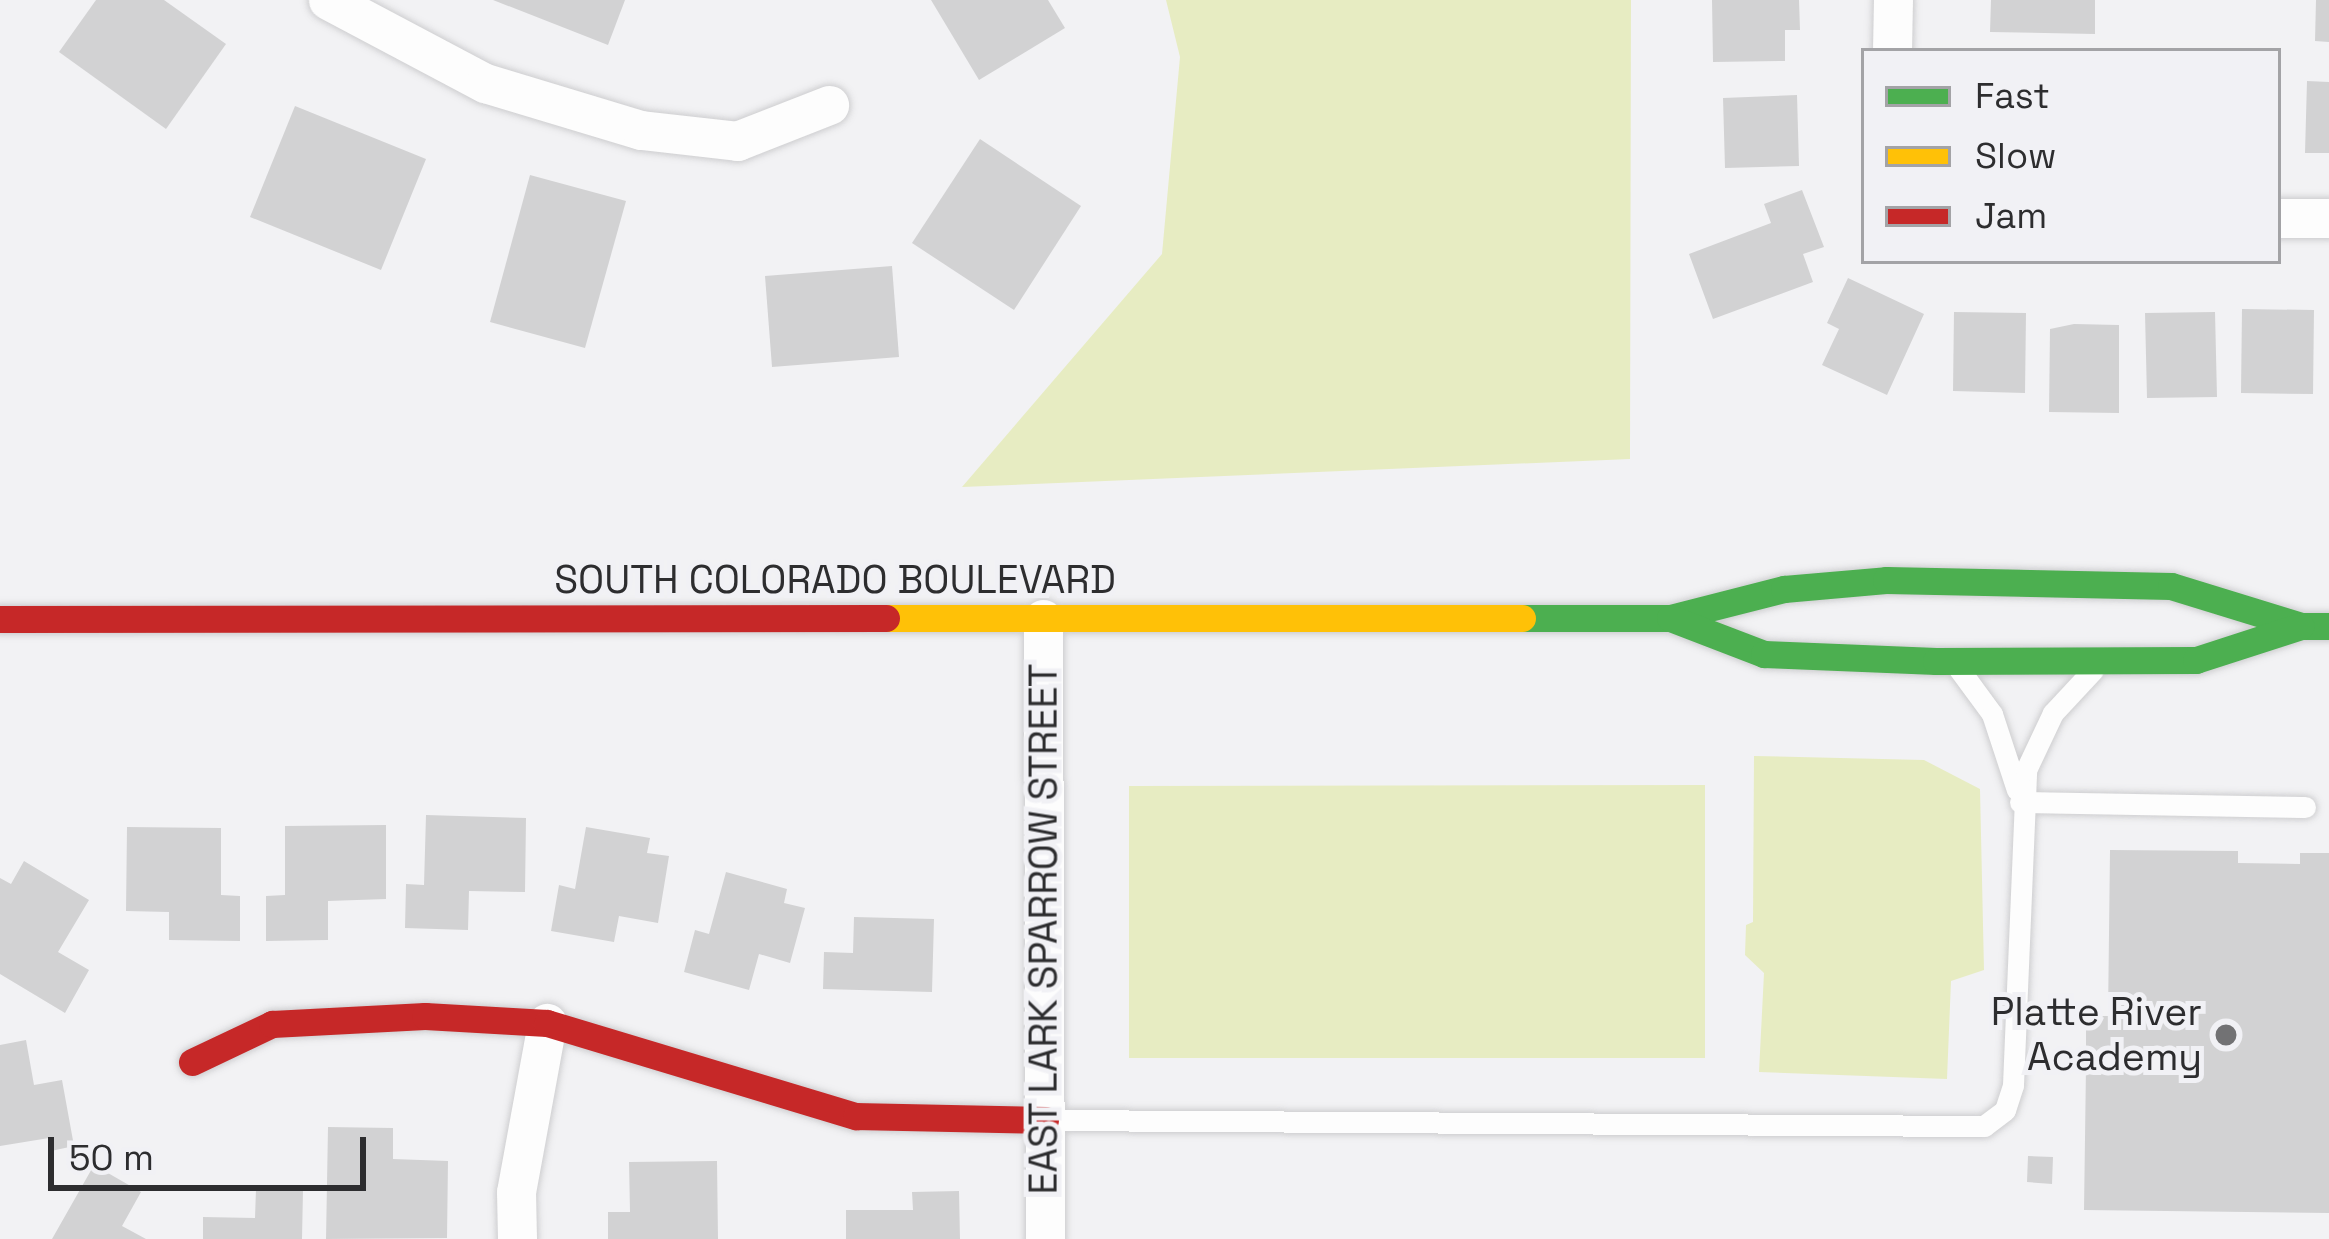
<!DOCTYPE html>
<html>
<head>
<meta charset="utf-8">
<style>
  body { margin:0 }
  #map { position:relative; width:2329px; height:1239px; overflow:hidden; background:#f2f2f4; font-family:"Space Grotesk",sans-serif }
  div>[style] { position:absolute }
  .green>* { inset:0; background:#e7ecc2 }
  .building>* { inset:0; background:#d2d2d3 }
  .roads { filter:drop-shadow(0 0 3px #ceced0) drop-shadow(0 0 3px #ceced0) }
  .lane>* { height:21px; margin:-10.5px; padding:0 10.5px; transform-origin:10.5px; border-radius:10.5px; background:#fdfdfd }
  .street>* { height:39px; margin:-19.5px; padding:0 19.5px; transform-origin:19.5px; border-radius:19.5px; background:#fdfdfd }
  .fast>* { height:27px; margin:-13.5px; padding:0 13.5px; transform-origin:13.5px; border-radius:13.5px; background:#4caf50 }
  .slow>* { height:27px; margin:-13.5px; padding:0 13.5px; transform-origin:13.5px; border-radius:13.5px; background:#ffc107 }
  .jam>* { height:27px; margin:-13.5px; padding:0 13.5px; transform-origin:13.5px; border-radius:13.5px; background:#c62828 }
  .dots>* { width:33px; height:33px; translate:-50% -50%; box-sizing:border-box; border:6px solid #f1f1f5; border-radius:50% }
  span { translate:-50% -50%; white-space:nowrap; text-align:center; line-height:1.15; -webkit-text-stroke:10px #f1f1f5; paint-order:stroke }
  .street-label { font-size:39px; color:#2d2d2f }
  .poi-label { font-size:39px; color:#2d2d2f }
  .right { translate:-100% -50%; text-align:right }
  .legend { position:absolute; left:1861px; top:48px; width:420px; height:216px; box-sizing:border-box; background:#f1f1f5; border:3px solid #a3a3a6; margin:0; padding:15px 21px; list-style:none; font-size:36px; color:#2d2d2f }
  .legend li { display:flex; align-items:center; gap:24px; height:60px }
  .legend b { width:60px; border:3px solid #a3a3a6 }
  .scale { position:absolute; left:48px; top:1137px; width:318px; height:54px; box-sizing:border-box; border:6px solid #2d2d2f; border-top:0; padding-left:15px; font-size:36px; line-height:42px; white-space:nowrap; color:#2d2d2f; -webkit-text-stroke:9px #f1f1f5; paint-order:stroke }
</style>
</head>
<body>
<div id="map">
  <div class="green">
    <div style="clip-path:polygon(1166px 0,1631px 0,1630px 459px,962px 487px,1162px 254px,1180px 57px)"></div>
    <div style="clip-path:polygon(1754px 756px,1924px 760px,1980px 789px,1984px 970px,1951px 981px,1947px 1079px,1759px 1072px,1764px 973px,1745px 955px,1746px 925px,1753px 922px)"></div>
    <div style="clip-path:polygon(1705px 785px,1705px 1058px,1129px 1058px,1129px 786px)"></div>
  </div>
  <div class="building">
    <div style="clip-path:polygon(96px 0,164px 0,226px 44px,166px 129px,59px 52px)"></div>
    <div style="clip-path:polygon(493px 0,625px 0,608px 45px)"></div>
    <div style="clip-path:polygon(931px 0,1048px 0,1065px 28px,979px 80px)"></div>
    <div style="clip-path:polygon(1712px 0,1799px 0,1800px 30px,1785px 30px,1785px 61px,1713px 62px)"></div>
    <div style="clip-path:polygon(1991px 0,2095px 0,2095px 34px,1990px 32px)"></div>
    <div style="clip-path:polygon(2316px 0,2329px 0,2329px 42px,2315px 41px)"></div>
    <div style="clip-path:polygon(2307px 81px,2329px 82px,2329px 153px,2305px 153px)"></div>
    <div style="clip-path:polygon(1797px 95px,1799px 166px,1725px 168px,1723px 98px)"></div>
    <div style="clip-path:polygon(295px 106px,426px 159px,381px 270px,250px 217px)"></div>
    <div style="clip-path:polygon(980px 139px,1081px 206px,1014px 310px,912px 243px)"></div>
    <div style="clip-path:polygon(530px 175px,626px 201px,585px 348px,490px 322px)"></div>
    <div style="clip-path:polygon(1802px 190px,1824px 247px,1803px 254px,1813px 282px,1713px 319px,1689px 254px,1771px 223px,1764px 204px)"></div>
    <div style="clip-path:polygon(892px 266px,899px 357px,772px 367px,765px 276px)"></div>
    <div style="clip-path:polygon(1848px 278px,1924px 314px,1887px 395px,1822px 365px,1839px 329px,1827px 323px)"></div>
    <div style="clip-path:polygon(2242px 309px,2314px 310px,2313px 394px,2241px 393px)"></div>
    <div style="clip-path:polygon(1954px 312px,2026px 313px,2025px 393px,1953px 391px)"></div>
    <div style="clip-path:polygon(2215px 312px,2217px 397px,2147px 398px,2145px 313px)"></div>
    <div style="clip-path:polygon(2074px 324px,2119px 325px,2119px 413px,2049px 412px,2050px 329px)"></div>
    <div style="clip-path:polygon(426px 815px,526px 818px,525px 892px,469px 891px,468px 930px,405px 928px,406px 884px,424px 885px)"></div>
    <div style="clip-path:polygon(386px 825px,386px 899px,328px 901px,328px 940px,266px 941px,266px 896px,285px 895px,285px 826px)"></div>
    <div style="clip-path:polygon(127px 827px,221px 828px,221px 895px,240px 896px,240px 941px,169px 940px,169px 912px,126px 911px)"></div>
    <div style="clip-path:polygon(586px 827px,650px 838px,647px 853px,669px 856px,658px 923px,619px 916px,614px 942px,551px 931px,559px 885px,575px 889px)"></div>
    <div style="clip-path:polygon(2110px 850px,2238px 851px,2238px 863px,2300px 864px,2300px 853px,2329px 853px,2329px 1213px,2084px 1210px,2086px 1066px,2123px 1067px,2123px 1054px,2086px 1054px,2086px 1016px,2108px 1016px)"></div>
    <div style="clip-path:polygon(24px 861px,89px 900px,58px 952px,89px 970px,65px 1013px,0 974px,0 878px,11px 884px)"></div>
    <div style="clip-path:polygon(726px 872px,787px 889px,784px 903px,805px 908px,790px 963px,759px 954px,749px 990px,684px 972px,695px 930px,709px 934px)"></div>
    <div style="clip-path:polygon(854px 917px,934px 919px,932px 992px,823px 989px,824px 952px,853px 953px)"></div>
    <div style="clip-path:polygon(26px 1040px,34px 1085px,62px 1080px,74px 1146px,51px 1151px,49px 1138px,0 1146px,0 1045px)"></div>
    <div style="clip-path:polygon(328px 1127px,393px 1128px,393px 1159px,448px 1161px,447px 1238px,326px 1239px)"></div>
    <div style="clip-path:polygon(2028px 1156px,2053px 1157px,2052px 1184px,2027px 1182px)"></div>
    <div style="clip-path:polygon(717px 1161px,718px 1239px,608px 1239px,608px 1212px,630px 1212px,629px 1162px)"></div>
    <div style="clip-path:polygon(94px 1165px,141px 1192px,122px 1226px,146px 1239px,52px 1239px)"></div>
    <div style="clip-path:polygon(256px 1189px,303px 1190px,302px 1239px,203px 1239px,203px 1217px,255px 1218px)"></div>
    <div style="clip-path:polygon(959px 1191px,960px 1239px,846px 1239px,846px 1210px,913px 1210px,912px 1192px)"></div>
  </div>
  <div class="roads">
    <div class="lane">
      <div style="left:1959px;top:669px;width:56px;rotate:53.7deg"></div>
      <div style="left:1992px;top:714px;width:80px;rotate:71.8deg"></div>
      <div style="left:2020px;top:802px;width:285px;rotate:1deg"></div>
      <div style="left:1049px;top:1120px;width:935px;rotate:0.37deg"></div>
      <div style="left:1984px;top:1126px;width:26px;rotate:-37deg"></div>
      <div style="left:2005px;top:1110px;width:26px;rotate:-72deg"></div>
      <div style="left:2013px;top:1085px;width:315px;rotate:-87.6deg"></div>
      <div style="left:2026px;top:770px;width:63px;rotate:-64.7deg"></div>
      <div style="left:2053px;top:713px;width:59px;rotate:-47.1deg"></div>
    </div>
    <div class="street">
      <div style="left:328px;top:0;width:178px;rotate:27.9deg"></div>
      <div style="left:485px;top:83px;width:163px;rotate:16.8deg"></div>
      <div style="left:641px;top:130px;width:97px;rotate:6.5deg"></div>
      <div style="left:737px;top:141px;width:99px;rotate:-21.4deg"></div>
      <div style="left:1892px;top:51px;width:51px;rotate:-88.9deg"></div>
      <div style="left:2278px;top:218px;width:51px"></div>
      <div style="left:1043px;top:619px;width:620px;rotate:89.82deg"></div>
      <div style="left:517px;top:1239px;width:47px;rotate:-91.2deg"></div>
      <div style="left:516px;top:1192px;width:172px;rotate:-79.6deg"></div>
    </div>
    <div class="fast">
      <div style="left:1522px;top:618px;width:148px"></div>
      <div style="left:1670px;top:618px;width:118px;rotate:-14.3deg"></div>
      <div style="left:1784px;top:589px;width:102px;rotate:-5deg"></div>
      <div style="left:1886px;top:580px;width:285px;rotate:1.2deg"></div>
      <div style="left:2171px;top:586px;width:136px;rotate:17.1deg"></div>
      <div style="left:2301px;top:626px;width:28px"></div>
      <div style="left:1670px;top:618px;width:101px;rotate:21deg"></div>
      <div style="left:1764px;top:654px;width:172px;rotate:2.3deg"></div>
      <div style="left:1936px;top:661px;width:260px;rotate:-0.2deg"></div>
      <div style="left:2196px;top:660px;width:110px;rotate:-17.9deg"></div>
    </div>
    <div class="slow">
      <div style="left:886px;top:618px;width:636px"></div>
    </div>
    <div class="jam">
      <div style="left:0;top:619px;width:886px;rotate:-0.06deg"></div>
      <div style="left:192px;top:1062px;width:89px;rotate:-25.4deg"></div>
      <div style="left:272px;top:1024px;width:153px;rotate:-3deg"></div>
      <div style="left:425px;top:1016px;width:122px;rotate:3.3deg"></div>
      <div style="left:547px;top:1023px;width:323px;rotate:16.8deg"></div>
      <div style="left:856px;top:1116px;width:189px;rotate:1.2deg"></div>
    </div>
  </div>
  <div class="dots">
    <div style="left:2226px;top:1035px;background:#727274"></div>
  </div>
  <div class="street-label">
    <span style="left:835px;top:580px">SOUTH COLORADO BOULEVARD</span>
    <span style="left:1044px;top:929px;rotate:-90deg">EAST LARK SPARROW STREET</span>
  </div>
  <div class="poi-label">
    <span class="right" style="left:2202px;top:1035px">Platte River<br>Academy</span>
  </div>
  <ul class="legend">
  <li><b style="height:15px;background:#4caf50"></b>Fast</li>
  <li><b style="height:15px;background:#ffc107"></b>Slow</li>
  <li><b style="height:15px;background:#c62828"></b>Jam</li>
  </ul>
  <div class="scale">50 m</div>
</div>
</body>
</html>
